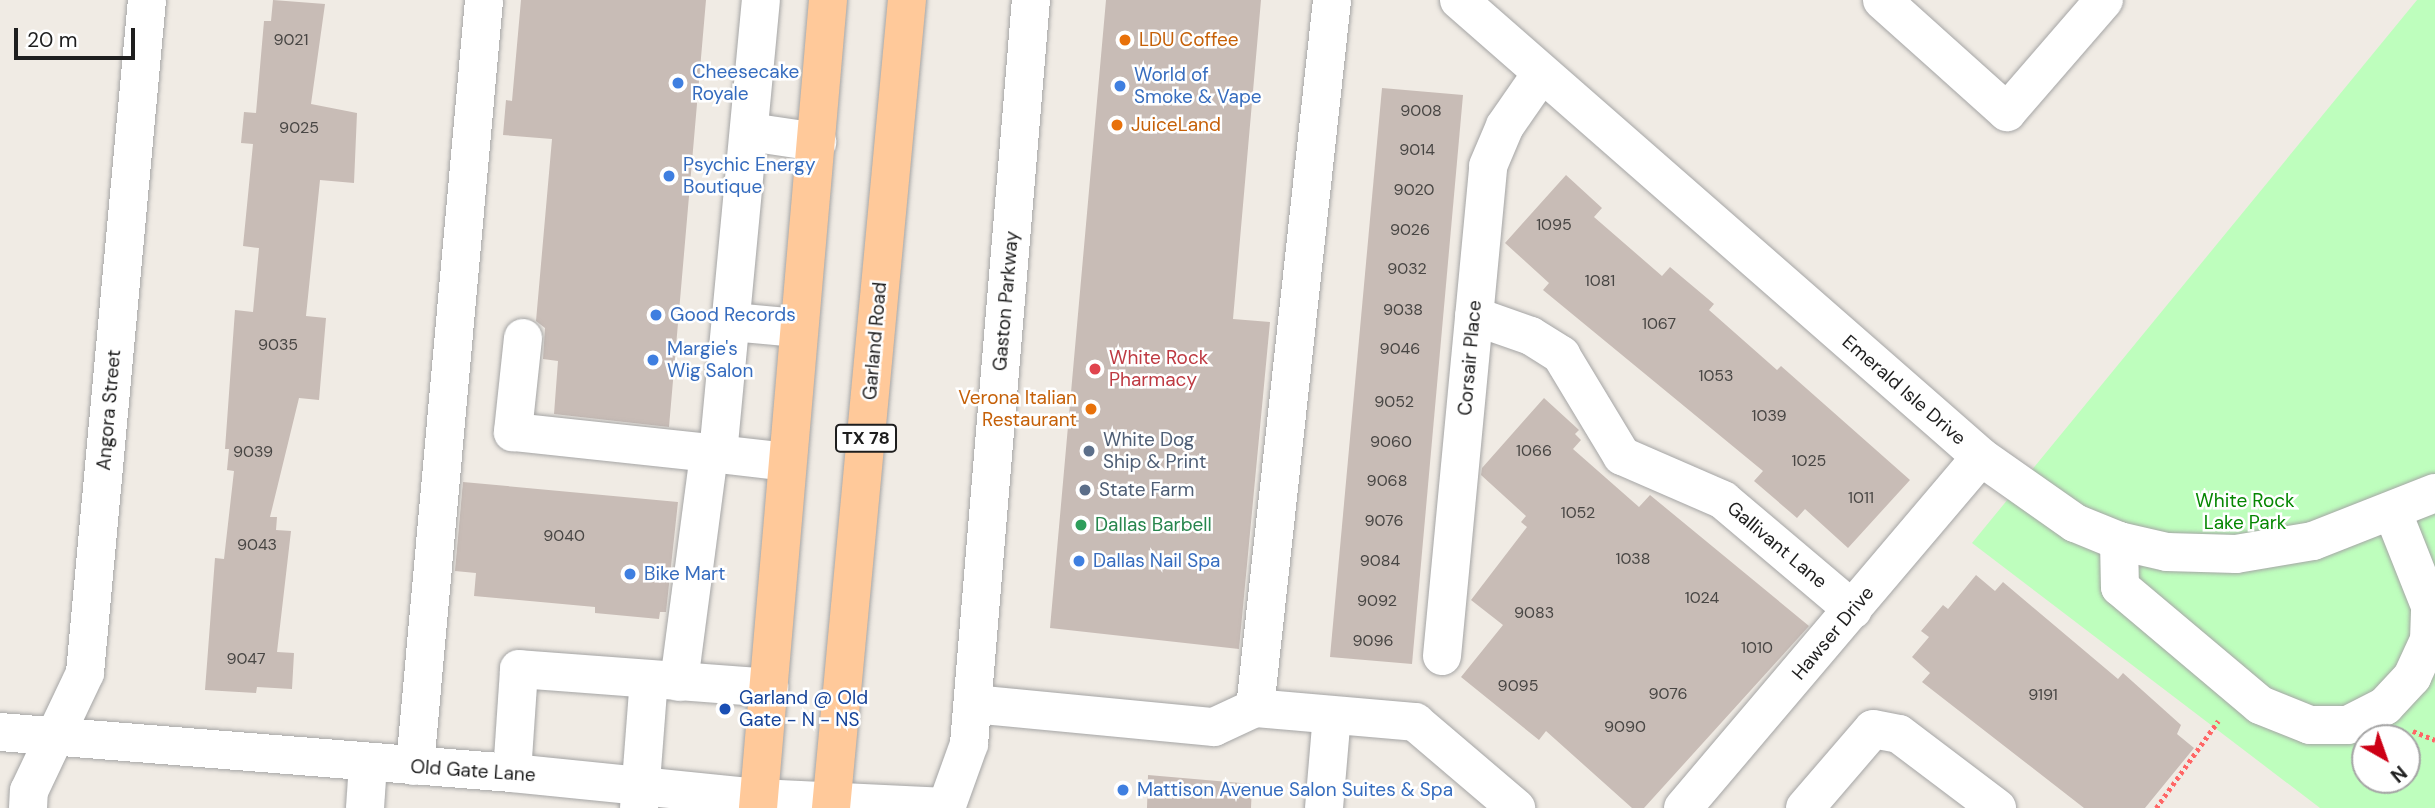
<!DOCTYPE html>
<html>
<head>
<meta charset="utf-8">
<style>
  body { margin:0 }
  #map { position:relative; width:2435px; height:808px; overflow:hidden; background:#f0ebe4; font-family:"DM Sans",sans-serif }
  div>[style] { position:absolute }
  .park>* { inset:0; background:#befebd }
  .building>* { inset:0; background:#c8bcb6 }
  .path>* { height:4.5px; margin-top:-2.25px; transform-origin:0; background:repeating-linear-gradient(90deg,#f66 0 3.5px,transparent 0 7px) }
  .roads { filter:drop-shadow(0 0 2px #a5a5a5) drop-shadow(0 0 2px #a5a5a5) }
  .minor>* { height:38px; margin:-19px; padding:0 19px; transform-origin:19px; border-radius:19px; background:#fff }
  .major>* { height:38px; margin:-19px; padding:0 19px; transform-origin:19px; border-radius:19px; background:#ffc99a }
  .dots>* { width:19px; height:19px; translate:-50% -50%; box-sizing:border-box; border:4px solid #fff; border-radius:50% }
  span { translate:-50% -50%; white-space:nowrap; text-align:center; line-height:1.15; -webkit-text-stroke:5px #fff; paint-order:stroke }
  .number-label { font-size:16px; color:#484644 }
  .number-label span { -webkit-text-stroke-width:0 }
  .shield-label span { padding:2px 5px; background:#fff; border:2px solid; border-radius:5px; -webkit-text-stroke-width:0 }
  .shield-label { font-size:18px; color:#1e1e1e; font-weight:700 }
  .food-label { font-size:19px; color:#c56008 }
  .left { translate:0 -50%; text-align:left }
  .right { translate:-100% -50%; text-align:right }
  .shop-label { font-size:19px; color:#366cbe }
  .street-label { font-size:19px; color:#1e1e1e }
  .health-label { font-size:19px; color:#be3a42 }
  .service-label { font-size:19px; color:#4e5e75 }
  .park-label { font-size:19px; color:#058702 }
  .leisure-label { font-size:19px; color:#27864d }
  .transit-label { font-size:19px; color:#164399 }
  .north { position:absolute; left:2351px; top:724px; width:70px; height:70px; box-sizing:border-box; background:#fff; border:2px solid #a5a5a5; border-radius:50%; rotate:140deg; font-size:19px; font-weight:700; line-height:28px; text-align:center; color:#1e1e1e }
  .north::after { content:''; display:block; margin:auto; width:24px; height:32px; background:#cd0015; clip-path:polygon(50% 0,100% 100%,50% 72%,0 100%) }
  .scale { position:absolute; left:14px; top:28px; width:121px; height:32px; box-sizing:border-box; border:4px solid #1e1e1e; border-top:0; padding-left:9px; font-size:21px; line-height:24px; white-space:nowrap; color:#1e1e1e; -webkit-text-stroke:5px #fff; paint-order:stroke }
</style>
</head>
<body>
<div id="map">
  <div class="park">
    <div style="clip-path:polygon(evenodd,2417px 0,2435px 0,2435px 808px,2320px 808px,1972px 543px,2417px 0,2365px 738px,2407px 738px,2407px 780px,2365px 780px,2365px 738px)"></div>
  </div>
  <div class="building">
    <div style="clip-path:polygon(273px 0,325px 4px,311px 104px,357px 113px,354px 183px,320px 180px,306px 316px,326px 318px,319px 400px,299px 398px,270px 517px,277px 517px,276px 530px,291px 531px,277px 652px,294px 653px,292px 689px,257px 687px,256px 693px,205px 690px,215px 558px,224px 559px,234px 471px,227px 470px,229px 449px,225px 449px,235px 310px,253px 312px,259px 248px,243px 246px,253px 144px,241px 143px,244px 112px,256px 113px,264px 21px,271px 21px)"></div>
    <div style="clip-path:polygon(521px 0,706px 0,669px 427px,554px 414px,558px 361px,543px 359px,545px 328px,536px 321px,552px 139px,503px 135px,506px 100px,512px 101px)"></div>
    <div style="clip-path:polygon(1106px 0,1261px 0,1233px 319px,1270px 322px,1239px 649px,1050px 628px)"></div>
    <div style="clip-path:polygon(1382px 88px,1463px 95px,1412px 664px,1330px 657px)"></div>
    <div style="clip-path:polygon(1566px 175px,1602px 208px,1594px 217px,1662px 276px,1670px 267px,1714px 304px,1709px 310px,1777px 370px,1781px 366px,1910px 480px,1848px 548px,1805px 509px,1797px 518px,1754px 481px,1763px 471px,1543px 290px,1549px 283px,1505px 243px)"></div>
    <div style="clip-path:polygon(1544px 398px,1579px 430px,1575px 434px,1581px 440px,1573px 449px,1639px 507px,1650px 495px,1809px 626px,1644px 808px,1632px 808px,1546px 731px,1539px 740px,1461px 677px,1503px 625px,1471px 600px,1527px 527px,1521px 522px,1526px 516px,1481px 475px,1482px 468px)"></div>
    <div style="clip-path:polygon(463px 482px,678px 502px,666px 612px,660px 612px,659px 619px,595px 613px,595px 607px,474px 596px,476px 573px,455px 571px)"></div>
    <div style="clip-path:polygon(1976px 575px,1995px 591px,2003px 582px,2118px 679px,2123px 673px,2181px 725px,2177px 734px,2194px 748px,2145px 808px,2084px 808px,1922px 682px,1930px 673px,1912px 657px,1929px 637px,1921px 631px,1943px 605px,1948px 609px)"></div>
    <div style="clip-path:polygon(1148px 775px,1252px 784px,1251px 808px,1147px 808px)"></div>
  </div>
  <div class="path">
    <div style="left:2413px;top:731px;width:24px;rotate:22deg"></div>
    <div style="left:2156px;top:808px;width:107px;rotate:-54.5deg"></div>
  </div>
  <div class="roads">
    <div class="minor">
      <div style="left:1459px;top:0;width:694px;rotate:41.2deg"></div>
      <div style="left:1981px;top:457px;width:115px;rotate:35.1deg"></div>
      <div style="left:2075px;top:523px;width:48px;rotate:22.2deg"></div>
      <div style="left:2119px;top:541px;width:49px;rotate:12.9deg"></div>
      <div style="left:2167px;top:552px;width:69px;rotate:1.7deg"></div>
      <div style="left:2236px;top:554px;width:78px;rotate:-9.6deg"></div>
      <div style="left:2313px;top:541px;width:131px;rotate:-21.5deg"></div>
      <div style="left:1882px;top:0;width:168px;rotate:41.9deg"></div>
      <div style="left:2007px;top:112px;width:148px;rotate:-49.1deg"></div>
      <div style="left:750px;top:132px;width:68px;rotate:8.5deg"></div>
      <div style="left:1474px;top:316px;width:60px;rotate:19.3deg"></div>
      <div style="left:1531px;top:336px;width:36px;rotate:32deg"></div>
      <div style="left:1561px;top:355px;width:118px;rotate:58.9deg"></div>
      <div style="left:1622px;top:456px;width:110px;rotate:23.5deg"></div>
      <div style="left:1723px;top:500px;width:170px;rotate:40.2deg"></div>
      <div style="left:732px;top:322px;width:66px;rotate:5.2deg"></div>
      <div style="left:523px;top:338px;width:95px;rotate:96.1deg"></div>
      <div style="left:513px;top:432px;width:206px;rotate:6.1deg"></div>
      <div style="left:718px;top:454px;width:456px;rotate:-84.6deg"></div>
      <div style="left:718px;top:454px;width:69px;rotate:6.6deg"></div>
      <div style="left:2119px;top:541px;width:46px;rotate:88.8deg"></div>
      <div style="left:2120px;top:587px;width:183px;rotate:40.1deg"></div>
      <div style="left:2260px;top:705px;width:54px;rotate:21.8deg"></div>
      <div style="left:2310px;top:725px;width:38px"></div>
      <div style="left:2348px;top:725px;width:42px;rotate:-27.2deg"></div>
      <div style="left:2385px;top:706px;width:40px;rotate:-47deg"></div>
      <div style="left:2412px;top:677px;width:41px;rotate:-65.3deg"></div>
      <div style="left:2429px;top:640px;width:34px;rotate:-88deg"></div>
      <div style="left:2430px;top:606px;width:100px;rotate:-111.7deg"></div>
      <div style="left:1442px;top:656px;width:492px;rotate:-84.6deg"></div>
      <div style="left:1488px;top:166px;width:43px;rotate:-67deg"></div>
      <div style="left:1505px;top:126px;width:63px;rotate:-55.3deg"></div>
      <div style="left:679px;top:682px;width:231px;rotate:-82.5deg"></div>
      <div style="left:973px;top:704px;width:242px;rotate:5.5deg"></div>
      <div style="left:1214px;top:727px;width:45px;rotate:-24.9deg"></div>
      <div style="left:1255px;top:708px;width:712px;rotate:-83.79deg"></div>
      <div style="left:1255px;top:708px;width:161px;rotate:5deg"></div>
      <div style="left:1415px;top:722px;width:133px;rotate:40.4deg"></div>
      <div style="left:0;top:732px;width:514px;rotate:4.58deg"></div>
      <div style="left:512px;top:773px;width:247px;rotate:5.8deg"></div>
      <div style="left:758px;top:798px;width:189px;rotate:2.7deg"></div>
      <div style="left:415px;top:766px;width:769px;rotate:-84.85deg"></div>
      <div style="left:512px;top:773px;width:104px;rotate:-86.1deg"></div>
      <div style="left:519px;top:669px;width:251px;rotate:4.3deg"></div>
      <div style="left:28px;top:808px;width:17px;rotate:-87deg"></div>
      <div style="left:29px;top:791px;width:131px;rotate:-64.6deg"></div>
      <div style="left:85px;top:673px;width:676px;rotate:-84.74deg"></div>
      <div style="left:365px;top:808px;width:44px;rotate:-86.1deg"></div>
      <div style="left:639px;top:808px;width:129px;rotate:-85.6deg"></div>
      <div style="left:946px;top:808px;width:68px;rotate:-70.2deg"></div>
      <div style="left:969px;top:744px;width:747px;rotate:-85.24deg"></div>
      <div style="left:1324px;top:808px;width:93px;rotate:-85.1deg"></div>
      <div style="left:1683px;top:808px;width:460px;rotate:-49.7deg"></div>
      <div style="left:1805px;top:808px;width:104px;rotate:-49.3deg"></div>
      <div style="left:1873px;top:729px;width:26px;rotate:11deg"></div>
      <div style="left:1899px;top:734px;width:123px;rotate:37.1deg"></div>
    </div>
    <div class="major">
      <div style="left:758px;top:808px;width:811px;rotate:-85.05deg"></div>
      <div style="left:831px;top:808px;width:812px;rotate:-84.63deg"></div>
    </div>
  </div>
  <div class="dots">
    <div style="left:1125px;top:40px;background:#e8710a"></div>
    <div style="left:678px;top:83px;background:#3f7fe0"></div>
    <div style="left:1120px;top:86px;background:#3f7fe0"></div>
    <div style="left:1117px;top:125px;background:#e8710a"></div>
    <div style="left:669px;top:176px;background:#3f7fe0"></div>
    <div style="left:656px;top:315px;background:#3f7fe0"></div>
    <div style="left:653px;top:360px;background:#3f7fe0"></div>
    <div style="left:1095px;top:369px;background:#e0444e"></div>
    <div style="left:1091px;top:409px;background:#e8710a"></div>
    <div style="left:1089px;top:451px;background:#5c6f8a"></div>
    <div style="left:1085px;top:490px;background:#5c6f8a"></div>
    <div style="left:1081px;top:525px;background:#2e9e5b"></div>
    <div style="left:1079px;top:561px;background:#3f7fe0"></div>
    <div style="left:630px;top:574px;background:#3f7fe0"></div>
    <div style="left:725px;top:709px;background:#1a4fb4"></div>
    <div style="left:1123px;top:790px;background:#3f7fe0"></div>
  </div>
  <div class="number-label">
    <span style="left:291px;top:40px">9021</span>
    <span style="left:1421px;top:111px">9008</span>
    <span style="left:299px;top:128px">9025</span>
    <span style="left:1417px;top:150px">9014</span>
    <span style="left:1414px;top:190px">9020</span>
    <span style="left:1554px;top:225px">1095</span>
    <span style="left:1410px;top:230px">9026</span>
    <span style="left:1407px;top:269px">9032</span>
    <span style="left:1600px;top:281px">1081</span>
    <span style="left:1403px;top:310px">9038</span>
    <span style="left:1659px;top:324px">1067</span>
    <span style="left:278px;top:345px">9035</span>
    <span style="left:1400px;top:349px">9046</span>
    <span style="left:1716px;top:376px">1053</span>
    <span style="left:1394px;top:402px">9052</span>
    <span style="left:1769px;top:416px">1039</span>
    <span style="left:1391px;top:442px">9060</span>
    <span style="left:1534px;top:451px">1066</span>
    <span style="left:253px;top:452px">9039</span>
    <span style="left:1809px;top:461px">1025</span>
    <span style="left:1387px;top:481px">9068</span>
    <span style="left:1861px;top:498px">1011</span>
    <span style="left:1578px;top:513px">1052</span>
    <span style="left:1384px;top:521px">9076</span>
    <span style="left:564px;top:536px">9040</span>
    <span style="left:257px;top:545px">9043</span>
    <span style="left:1633px;top:559px">1038</span>
    <span style="left:1380px;top:561px">9084</span>
    <span style="left:1702px;top:598px">1024</span>
    <span style="left:1377px;top:601px">9092</span>
    <span style="left:1534px;top:613px">9083</span>
    <span style="left:1373px;top:641px">9096</span>
    <span style="left:1757px;top:648px">1010</span>
    <span style="left:246px;top:659px">9047</span>
    <span style="left:1518px;top:686px">9095</span>
    <span style="left:1668px;top:694px">9076</span>
    <span style="left:2043px;top:695px">9191</span>
    <span style="left:1625px;top:727px">9090</span>
  </div>
  <div class="shield-label">
    <span style="left:866px;top:438px">TX 78</span>
  </div>
  <div class="food-label">
    <span class="left" style="left:1139px;top:40px">LDU Coffee</span>
    <span class="left" style="left:1131px;top:125px">JuiceLand</span>
    <span class="right" style="left:1077px;top:409px">Verona Italian<br>Restaurant</span>
  </div>
  <div class="shop-label">
    <span class="left" style="left:692px;top:83px">Cheesecake<br>Royale</span>
    <span class="left" style="left:1134px;top:86px">World of<br>Smoke &amp; Vape</span>
    <span class="left" style="left:683px;top:176px">Psychic Energy<br>Boutique</span>
    <span class="left" style="left:670px;top:315px">Good Records</span>
    <span class="left" style="left:667px;top:360px">Margie's<br>Wig Salon</span>
    <span class="left" style="left:1093px;top:561px">Dallas Nail Spa</span>
    <span class="left" style="left:644px;top:574px">Bike Mart</span>
    <span class="left" style="left:1137px;top:790px">Mattison Avenue Salon Suites &amp; Spa</span>
  </div>
  <div class="street-label">
    <span style="left:1006px;top:301px;rotate:-85deg">Gaston Parkway</span>
    <span style="left:875px;top:341px;rotate:-85deg">Garland Road</span>
    <span style="left:1470px;top:358px;rotate:-85deg">Corsair Place</span>
    <span style="left:1904px;top:390px;rotate:41deg">Emerald Isle Drive</span>
    <span style="left:109px;top:410px;rotate:-85deg">Angora Street</span>
    <span style="left:1777px;top:545px;rotate:40deg">Gallivant Lane</span>
    <span style="left:1833px;top:633px;rotate:-50deg">Hawser Drive</span>
    <span style="left:473px;top:771px;rotate:4deg">Old Gate Lane</span>
  </div>
  <div class="health-label">
    <span class="left" style="left:1109px;top:369px">White Rock<br>Pharmacy</span>
  </div>
  <div class="service-label">
    <span class="left" style="left:1103px;top:451px">White Dog<br>Ship &amp; Print</span>
    <span class="left" style="left:1099px;top:490px">State Farm</span>
  </div>
  <div class="park-label">
    <span style="left:2245px;top:512px">White Rock<br>Lake Park</span>
  </div>
  <div class="leisure-label">
    <span class="left" style="left:1095px;top:525px">Dallas Barbell</span>
  </div>
  <div class="transit-label">
    <span class="left" style="left:739px;top:709px">Garland @ Old<br>Gate - N - NS</span>
  </div>
  <div class="north">N</div>
  <div class="scale">20 m</div>
</div>
</body>
</html>
